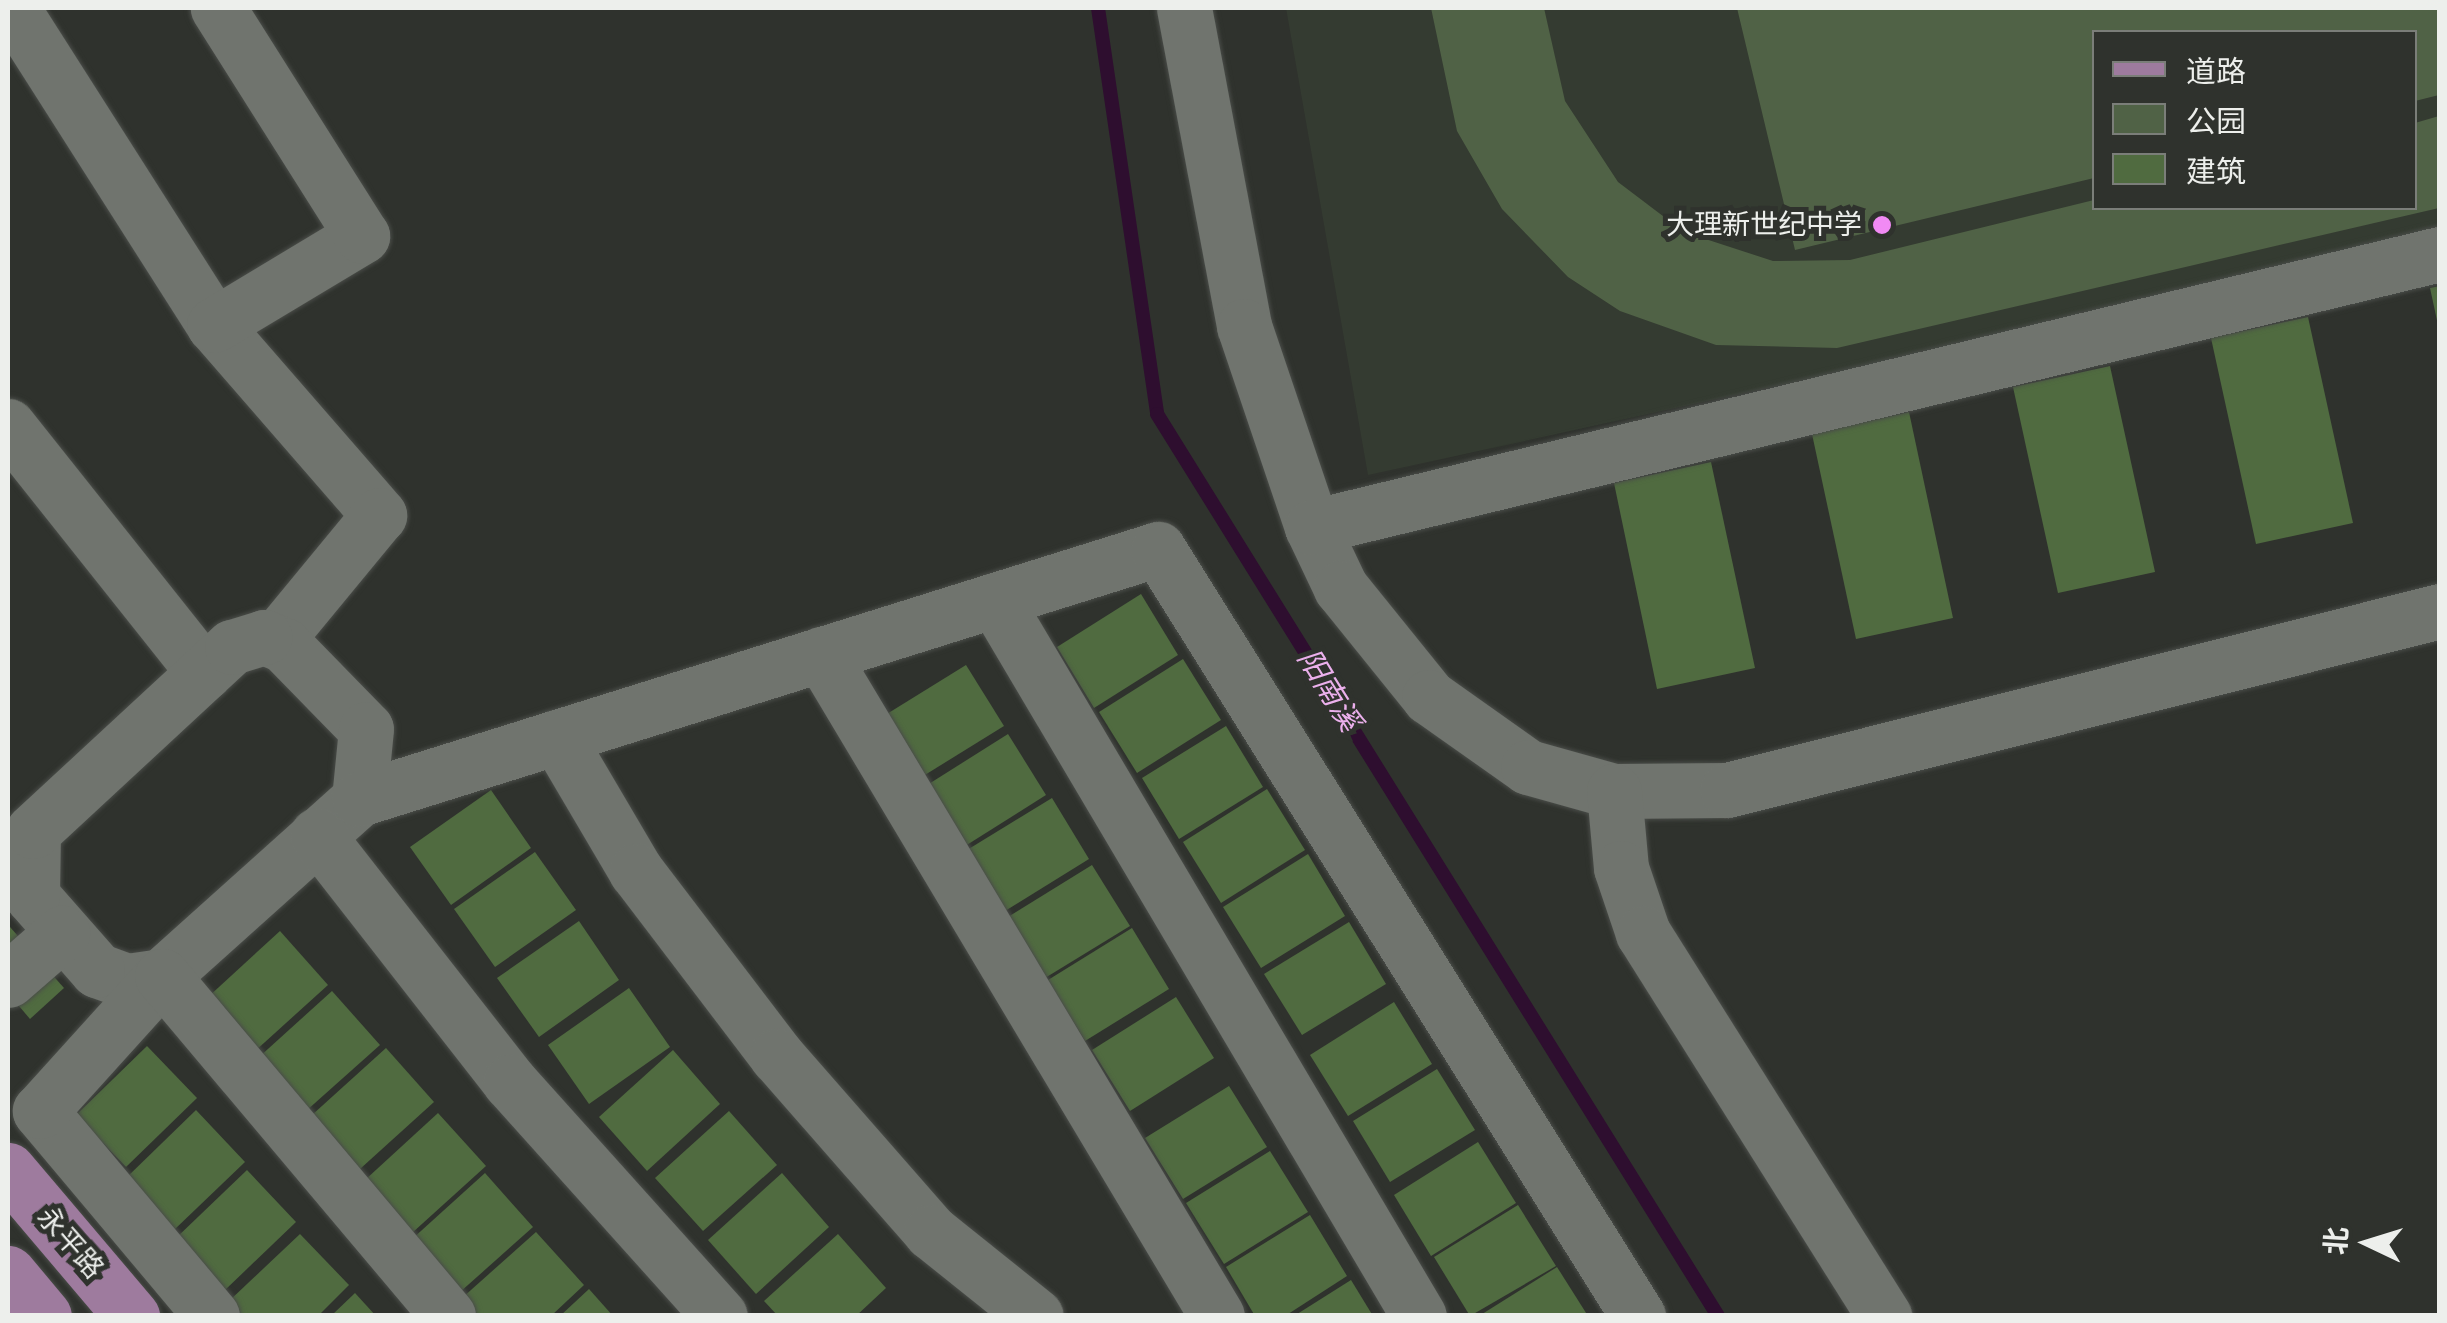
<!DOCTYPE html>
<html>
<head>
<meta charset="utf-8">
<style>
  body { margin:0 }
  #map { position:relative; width:2447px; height:1323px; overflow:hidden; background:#2f322d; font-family:Raleway,"Noto Sans SC",sans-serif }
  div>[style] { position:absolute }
  .built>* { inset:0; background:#343b31 }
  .green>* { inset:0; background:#506246 }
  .stream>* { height:14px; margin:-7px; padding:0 7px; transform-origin:7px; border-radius:7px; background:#2e0e2f }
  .building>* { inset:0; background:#506b40 }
  .roads { filter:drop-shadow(0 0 2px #4a4d49) drop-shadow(0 0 2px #4a4d49) }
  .minor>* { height:55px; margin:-27.5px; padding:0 27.5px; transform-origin:27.5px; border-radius:27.5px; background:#70746e }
  .major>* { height:55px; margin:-27.5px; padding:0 27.5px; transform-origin:27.5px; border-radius:27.5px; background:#9e7b9e }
  .dots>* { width:28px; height:28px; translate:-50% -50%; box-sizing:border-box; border:5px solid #2f322d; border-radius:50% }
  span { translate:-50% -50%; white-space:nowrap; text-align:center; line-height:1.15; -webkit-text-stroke:10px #2f322d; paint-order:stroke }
  .poi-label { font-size:28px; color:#edefec }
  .right { translate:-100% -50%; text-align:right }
  .street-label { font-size:28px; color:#edefec }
  .water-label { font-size:30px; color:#ebb0ec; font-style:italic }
  .frame { position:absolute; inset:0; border:10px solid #edefec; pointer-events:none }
  .legend { position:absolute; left:2092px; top:30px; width:325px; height:180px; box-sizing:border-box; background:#2f322d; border:2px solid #7b7e79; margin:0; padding:12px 18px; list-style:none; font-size:30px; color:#edefec }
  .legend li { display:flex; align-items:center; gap:20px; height:50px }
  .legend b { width:50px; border:2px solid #7b7e79 }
  .north { position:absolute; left:2317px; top:1193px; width:100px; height:100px; -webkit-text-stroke:8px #2f322d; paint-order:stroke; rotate:274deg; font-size:28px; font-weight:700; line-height:40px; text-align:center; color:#edefec }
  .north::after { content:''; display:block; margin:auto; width:35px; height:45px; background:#edefec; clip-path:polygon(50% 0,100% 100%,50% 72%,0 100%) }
</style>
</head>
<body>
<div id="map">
  <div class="built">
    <div style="clip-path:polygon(evenodd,1286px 8px,2439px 8px,2439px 242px,1368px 475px,1286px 8px,2094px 32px,2414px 32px,2414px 208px,2094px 208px,2094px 32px)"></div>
  </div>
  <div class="green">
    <div style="clip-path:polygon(1431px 8px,1544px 8px,1565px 101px,1618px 182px,1684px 232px,1773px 261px,1850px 260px,2094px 200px,2094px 208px,2414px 208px,2415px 123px,2439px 116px,2439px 208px,1837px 348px,1716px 345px,1620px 311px,1568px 277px,1502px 209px,1457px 131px)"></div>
    <div style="clip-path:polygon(1737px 8px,2439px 8px,2439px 95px,2415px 101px,2414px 32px,2094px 32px,2094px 178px,1795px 250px)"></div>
  </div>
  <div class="stream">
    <div style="left:1098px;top:8px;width:410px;rotate:81.7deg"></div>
    <div style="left:1157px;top:414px;width:1062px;rotate:58.12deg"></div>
  </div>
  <div class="building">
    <div style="clip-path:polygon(2440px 286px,2440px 325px,2438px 325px,2430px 288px)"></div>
    <div style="clip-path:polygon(2308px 317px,2353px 523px,2256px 544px,2211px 338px)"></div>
    <div style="clip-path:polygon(2110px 366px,2155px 572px,2058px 593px,2013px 387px)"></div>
    <div style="clip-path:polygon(1909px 412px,1953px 618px,1856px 639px,1812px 434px)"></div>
    <div style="clip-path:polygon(1711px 462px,1755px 668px,1657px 689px,1614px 483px)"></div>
    <div style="clip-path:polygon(1141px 594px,1178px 655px,1094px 708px,1057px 647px)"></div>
    <div style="clip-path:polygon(1183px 659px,1221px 720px,1137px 773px,1099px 712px)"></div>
    <div style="clip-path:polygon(966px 665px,1004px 726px,920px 778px,882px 717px)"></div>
    <div style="clip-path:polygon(1226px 726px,1263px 787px,1179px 839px,1142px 778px)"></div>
    <div style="clip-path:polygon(1008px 734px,1046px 795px,962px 848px,924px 787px)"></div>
    <div style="clip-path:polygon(1267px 789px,1305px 850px,1221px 903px,1183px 842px)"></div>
    <div style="clip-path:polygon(491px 790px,531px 848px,451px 905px,410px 847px)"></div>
    <div style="clip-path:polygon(1052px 798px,1089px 859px,1005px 911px,967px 850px)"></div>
    <div style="clip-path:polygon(535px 852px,576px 910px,495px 967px,454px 909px)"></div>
    <div style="clip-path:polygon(1308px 854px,1345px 916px,1261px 968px,1223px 907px)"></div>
    <div style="clip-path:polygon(1092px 865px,1130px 926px,1045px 978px,1008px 917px)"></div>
    <div style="clip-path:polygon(579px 921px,619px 980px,539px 1037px,497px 978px)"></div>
    <div style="clip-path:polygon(1349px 922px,1386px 984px,1302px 1035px,1264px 974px)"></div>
    <div style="clip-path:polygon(10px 927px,64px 988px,30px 1019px,8px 993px)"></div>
    <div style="clip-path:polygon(1132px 928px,1169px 989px,1085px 1041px,1048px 980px)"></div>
    <div style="clip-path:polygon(280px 931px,328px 985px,254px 1052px,207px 998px)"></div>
    <div style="clip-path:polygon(629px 988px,670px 1047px,589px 1104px,548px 1045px)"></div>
    <div style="clip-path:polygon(332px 991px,380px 1045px,306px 1111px,258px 1058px)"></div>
    <div style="clip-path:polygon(1176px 997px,1214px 1058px,1130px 1111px,1092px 1050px)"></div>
    <div style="clip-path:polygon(1394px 1002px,1432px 1064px,1348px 1116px,1310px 1055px)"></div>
    <div style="clip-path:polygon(147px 1046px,197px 1098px,126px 1167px,76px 1115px)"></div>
    <div style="clip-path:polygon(386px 1048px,434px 1102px,360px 1169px,312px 1115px)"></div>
    <div style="clip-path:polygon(673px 1050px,720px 1104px,647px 1171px,599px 1117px)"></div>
    <div style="clip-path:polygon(1437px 1069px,1475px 1130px,1390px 1182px,1353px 1121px)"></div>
    <div style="clip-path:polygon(1229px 1086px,1267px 1147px,1183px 1199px,1145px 1138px)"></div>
    <div style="clip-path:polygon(196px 1110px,245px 1162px,174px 1230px,125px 1179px)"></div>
    <div style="clip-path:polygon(729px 1111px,777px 1165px,703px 1231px,655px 1178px)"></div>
    <div style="clip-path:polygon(438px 1113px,486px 1166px,412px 1233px,365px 1180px)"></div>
    <div style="clip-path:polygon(1478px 1142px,1516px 1203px,1431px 1256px,1394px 1195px)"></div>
    <div style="clip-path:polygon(1270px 1151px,1308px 1212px,1224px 1264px,1186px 1203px)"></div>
    <div style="clip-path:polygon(247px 1170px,296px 1222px,224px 1291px,175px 1239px)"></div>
    <div style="clip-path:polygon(485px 1173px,533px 1227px,459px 1293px,411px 1240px)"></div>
    <div style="clip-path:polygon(782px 1173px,829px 1227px,756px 1294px,708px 1240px)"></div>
    <div style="clip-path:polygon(1518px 1205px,1556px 1266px,1470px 1316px,1434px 1257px)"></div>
    <div style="clip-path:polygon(1310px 1215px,1347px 1276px,1285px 1316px,1255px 1316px,1226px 1267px)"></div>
    <div style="clip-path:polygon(536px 1232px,584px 1285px,551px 1316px,478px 1316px,462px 1298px)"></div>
    <div style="clip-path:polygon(300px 1234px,349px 1285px,318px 1316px,241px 1316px,228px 1302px)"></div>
    <div style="clip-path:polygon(838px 1234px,886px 1288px,856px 1316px,778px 1316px,764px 1301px)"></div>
    <div style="clip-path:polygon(1557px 1267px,1588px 1316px,1479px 1316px)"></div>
    <div style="clip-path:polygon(1351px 1280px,1373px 1316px,1294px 1316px)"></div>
    <div style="clip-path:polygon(589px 1289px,613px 1316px,560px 1316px)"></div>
    <div style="clip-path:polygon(355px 1293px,376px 1316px,331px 1316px)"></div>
  </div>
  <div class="roads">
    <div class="minor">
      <div style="left:12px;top:8px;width:376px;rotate:57.5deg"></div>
      <div style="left:214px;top:325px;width:252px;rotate:49deg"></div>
      <div style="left:379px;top:515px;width:163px;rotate:129.5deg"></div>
      <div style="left:1184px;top:8px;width:324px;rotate:79.3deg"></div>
      <div style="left:1244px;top:326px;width:212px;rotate:71.3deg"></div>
      <div style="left:1312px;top:527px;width:68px;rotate:64.6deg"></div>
      <div style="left:1341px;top:588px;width:140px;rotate:51.1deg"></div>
      <div style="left:1429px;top:697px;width:121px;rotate:35.3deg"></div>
      <div style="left:1528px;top:767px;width:89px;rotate:15.6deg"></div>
      <div style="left:1614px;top:791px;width:113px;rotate:-0.5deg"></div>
      <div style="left:1727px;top:790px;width:735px;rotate:-14.09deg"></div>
      <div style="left:214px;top:325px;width:173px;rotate:-31deg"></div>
      <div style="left:362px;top:236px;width:270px;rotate:-122.3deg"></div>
      <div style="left:8px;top:426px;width:315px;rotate:51.5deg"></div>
      <div style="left:1312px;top:527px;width:1161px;rotate:-13.61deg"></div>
      <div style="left:995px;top:600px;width:832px;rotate:59.37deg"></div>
      <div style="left:264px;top:637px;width:22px;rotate:22deg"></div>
      <div style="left:284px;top:645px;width:117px;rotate:45.7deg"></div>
      <div style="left:366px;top:729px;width:70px;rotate:95.7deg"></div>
      <div style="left:359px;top:799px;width:265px;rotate:138.1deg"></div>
      <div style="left:162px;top:976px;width:35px;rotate:172deg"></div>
      <div style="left:127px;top:981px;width:32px;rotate:-160deg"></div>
      <div style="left:97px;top:970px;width:98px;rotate:-131.3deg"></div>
      <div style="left:32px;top:896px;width:65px;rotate:-89.1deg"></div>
      <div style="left:33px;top:831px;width:271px;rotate:-42.8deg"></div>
      <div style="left:232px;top:647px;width:34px;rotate:-17deg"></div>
      <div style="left:821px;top:654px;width:771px;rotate:59.11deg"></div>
      <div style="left:557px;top:737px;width:156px;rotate:59.5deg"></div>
      <div style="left:636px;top:871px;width:233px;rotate:52.7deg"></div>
      <div style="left:777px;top:1056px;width:234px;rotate:48.8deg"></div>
      <div style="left:931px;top:1232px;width:134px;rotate:38.7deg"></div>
      <div style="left:1614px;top:791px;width:77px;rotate:84.8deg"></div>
      <div style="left:1621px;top:868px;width:69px;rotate:71.3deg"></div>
      <div style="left:1643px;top:933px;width:453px;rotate:57.8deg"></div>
      <div style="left:359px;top:799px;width:837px;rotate:-17.37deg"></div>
      <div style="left:1158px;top:549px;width:905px;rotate:57.96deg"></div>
      <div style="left:317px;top:835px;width:313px;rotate:52deg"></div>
      <div style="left:510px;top:1082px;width:314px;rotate:48.1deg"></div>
      <div style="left:8px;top:980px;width:72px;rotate:-41deg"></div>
      <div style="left:212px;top:1316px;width:268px;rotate:-130deg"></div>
      <div style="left:40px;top:1111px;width:182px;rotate:-47.9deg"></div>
      <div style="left:162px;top:976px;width:444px;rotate:49.9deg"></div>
    </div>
    <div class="major">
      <div style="left:8px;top:1170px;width:192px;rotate:49.7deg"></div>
      <div style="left:8px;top:1273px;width:56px;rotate:50.1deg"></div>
    </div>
  </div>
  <div class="dots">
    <div style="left:1882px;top:225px;background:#f18af4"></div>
  </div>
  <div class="poi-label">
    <span class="right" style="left:1862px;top:225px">大理新世纪中学</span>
  </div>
  <div class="street-label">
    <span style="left:70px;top:1243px;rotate:49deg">永平路</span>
  </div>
  <div class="water-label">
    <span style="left:1329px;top:690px;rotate:58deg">阳南溪</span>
  </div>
  <div class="frame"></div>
  <ul class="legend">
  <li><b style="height:12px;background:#9e7b9e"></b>道路</li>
  <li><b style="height:28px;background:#506246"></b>公园</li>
  <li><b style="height:28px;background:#506b40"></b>建筑</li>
  </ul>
  <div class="north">北</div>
</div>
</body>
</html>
